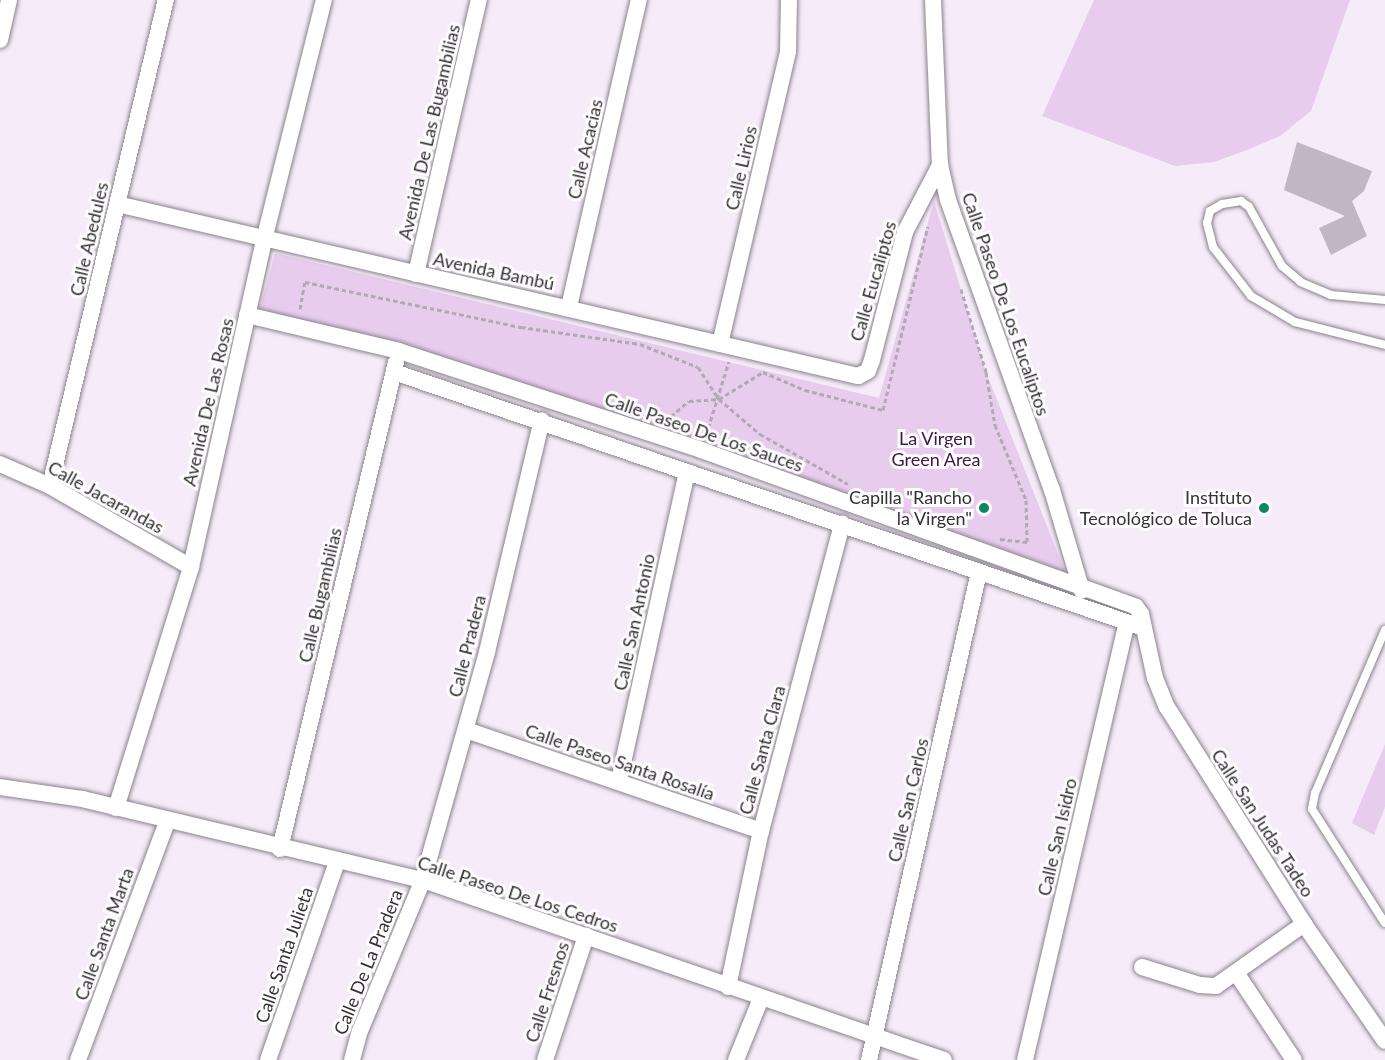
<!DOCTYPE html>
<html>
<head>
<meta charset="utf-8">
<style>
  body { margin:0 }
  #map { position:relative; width:1385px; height:1060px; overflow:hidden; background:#f6ecf9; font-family:Lato,sans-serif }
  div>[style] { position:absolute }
  .green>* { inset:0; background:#e7ccee }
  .building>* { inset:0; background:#c1b7c4 }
  .path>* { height:3px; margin-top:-1.5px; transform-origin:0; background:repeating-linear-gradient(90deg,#b1a9b3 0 4.5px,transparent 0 7.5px) }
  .roads { filter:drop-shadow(0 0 2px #8b828e) drop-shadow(0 0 2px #8b828e) }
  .lane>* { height:8px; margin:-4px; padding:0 4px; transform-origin:4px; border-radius:4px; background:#fff }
  .street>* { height:16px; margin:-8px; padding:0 8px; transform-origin:8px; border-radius:8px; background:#fff }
  .dots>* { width:16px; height:16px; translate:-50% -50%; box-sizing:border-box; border:3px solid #fdfdfd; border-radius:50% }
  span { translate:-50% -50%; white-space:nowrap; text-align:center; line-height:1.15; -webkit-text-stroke:6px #fdfdfd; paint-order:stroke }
  .street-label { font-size:18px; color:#353136 }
  .park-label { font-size:18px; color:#3d1747 }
  .poi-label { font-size:18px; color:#353136 }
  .right { translate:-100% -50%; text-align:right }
</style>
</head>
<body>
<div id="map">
  <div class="green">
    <div style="clip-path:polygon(1094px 0,1350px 0,1311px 111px,1280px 136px,1247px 150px,1214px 162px,1175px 166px,1042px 116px)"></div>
    <div style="clip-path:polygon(934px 201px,986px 372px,1066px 574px,259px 313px,275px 253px,879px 398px)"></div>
    <div style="clip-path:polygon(1385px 744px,1385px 807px,1374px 835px,1352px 823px)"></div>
  </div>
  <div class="building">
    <div style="clip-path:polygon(1297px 142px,1372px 171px,1364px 191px,1352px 201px,1367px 236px,1331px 255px,1319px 228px,1345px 216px,1284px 190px)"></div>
  </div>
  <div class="path">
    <div style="left:961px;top:289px;width:87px;rotate:73.2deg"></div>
    <div style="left:986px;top:372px;width:54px;rotate:80.4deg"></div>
    <div style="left:995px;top:425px;width:81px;rotate:67.5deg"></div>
    <div style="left:1026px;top:500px;width:42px;rotate:88.6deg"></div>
    <div style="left:1027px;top:542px;width:30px;rotate:-174deg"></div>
    <div style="left:300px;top:309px;width:27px;rotate:-80deg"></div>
    <div style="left:305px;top:282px;width:221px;rotate:11.8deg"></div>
    <div style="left:521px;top:327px;width:120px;rotate:8.1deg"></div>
    <div style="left:640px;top:344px;width:62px;rotate:21.6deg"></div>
    <div style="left:698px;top:367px;width:38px;rotate:57deg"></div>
    <div style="left:719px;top:399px;width:54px;rotate:40.5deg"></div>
    <div style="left:760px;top:434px;width:101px;rotate:29.6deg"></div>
    <div style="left:665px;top:421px;width:31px;rotate:-40deg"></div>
    <div style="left:689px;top:401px;width:30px;rotate:-4deg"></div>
    <div style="left:719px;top:399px;width:52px;rotate:-31.5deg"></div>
    <div style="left:763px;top:372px;width:46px;rotate:23.2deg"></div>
    <div style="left:805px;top:390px;width:81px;rotate:14.4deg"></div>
    <div style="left:883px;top:410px;width:189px;rotate:-76.3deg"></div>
    <div style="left:706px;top:435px;width:77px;rotate:-72.7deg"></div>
  </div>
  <div class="roads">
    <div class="lane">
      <div style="left:1385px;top:300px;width:54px;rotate:-174.7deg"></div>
      <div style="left:1331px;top:295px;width:33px;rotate:-157deg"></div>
      <div style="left:1301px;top:282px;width:25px;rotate:-140deg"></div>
      <div style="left:1282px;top:266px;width:68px;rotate:-119.2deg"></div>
      <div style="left:1249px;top:207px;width:10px;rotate:-143deg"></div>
      <div style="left:1241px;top:201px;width:19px;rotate:171deg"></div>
      <div style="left:1222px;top:204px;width:14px;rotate:150deg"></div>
      <div style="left:1210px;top:211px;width:12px;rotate:104deg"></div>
      <div style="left:1207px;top:223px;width:25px;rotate:76deg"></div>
      <div style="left:1213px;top:247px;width:62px;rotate:52.2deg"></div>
      <div style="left:1251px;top:296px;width:51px;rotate:30.6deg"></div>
      <div style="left:1295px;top:322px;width:93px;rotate:14.3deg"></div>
      <div style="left:1385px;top:630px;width:177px;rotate:113.2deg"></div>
      <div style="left:1315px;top:793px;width:16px;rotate:101deg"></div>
      <div style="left:1312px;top:809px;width:135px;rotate:57.4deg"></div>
    </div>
    <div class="street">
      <div style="left:933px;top:0;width:165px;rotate:87.6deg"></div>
      <div style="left:940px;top:165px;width:36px;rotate:77deg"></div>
      <div style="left:948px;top:200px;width:308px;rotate:70.3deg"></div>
      <div style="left:1052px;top:490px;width:105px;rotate:73.5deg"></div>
      <div style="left:0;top:40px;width:41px;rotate:-77.3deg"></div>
      <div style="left:117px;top:204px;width:761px;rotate:13.07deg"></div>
      <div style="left:858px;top:376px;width:11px;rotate:-27deg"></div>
      <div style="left:868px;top:371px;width:12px;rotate:-70deg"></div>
      <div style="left:872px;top:360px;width:132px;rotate:-75.5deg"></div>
      <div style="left:905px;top:232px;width:76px;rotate:-62.4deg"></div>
      <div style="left:416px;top:274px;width:281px;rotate:-77.1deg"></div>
      <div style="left:569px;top:307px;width:315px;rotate:-77.2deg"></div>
      <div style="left:247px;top:315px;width:156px;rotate:13.3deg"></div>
      <div style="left:399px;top:351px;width:318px;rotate:18.1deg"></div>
      <div style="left:701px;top:450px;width:462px;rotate:19.8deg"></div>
      <div style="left:1136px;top:607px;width:9px;rotate:54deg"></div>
      <div style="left:1141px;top:614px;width:66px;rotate:77.7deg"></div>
      <div style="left:1155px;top:678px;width:31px;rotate:68deg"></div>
      <div style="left:1167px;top:707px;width:257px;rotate:57.7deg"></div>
      <div style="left:1304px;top:924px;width:142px;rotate:55.3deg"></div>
      <div style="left:720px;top:344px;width:301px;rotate:-76.9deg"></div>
      <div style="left:788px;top:51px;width:51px;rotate:-88.9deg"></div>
      <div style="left:394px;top:372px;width:792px;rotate:18.85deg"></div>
      <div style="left:0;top:464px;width:55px;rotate:23.7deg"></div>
      <div style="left:50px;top:486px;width:163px;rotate:29.9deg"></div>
      <div style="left:50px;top:486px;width:500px;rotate:-76.6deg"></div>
      <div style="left:466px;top:730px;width:312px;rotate:18.9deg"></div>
      <div style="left:619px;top:781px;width:316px;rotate:-77.6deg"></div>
      <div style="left:0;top:787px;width:83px;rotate:8.3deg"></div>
      <div style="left:82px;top:799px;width:350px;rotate:13.4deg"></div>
      <div style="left:423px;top:880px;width:551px;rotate:19.06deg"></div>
      <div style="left:116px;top:808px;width:252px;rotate:-72.7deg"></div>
      <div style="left:191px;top:567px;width:335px;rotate:-77.4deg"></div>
      <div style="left:264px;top:240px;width:247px;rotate:-76deg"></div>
      <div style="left:280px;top:849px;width:500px;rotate:-76.6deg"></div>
      <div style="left:1142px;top:967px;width:61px;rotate:17.2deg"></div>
      <div style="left:1200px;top:985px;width:16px;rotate:4deg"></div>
      <div style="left:1216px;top:986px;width:108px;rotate:-35.2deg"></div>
      <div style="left:1237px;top:974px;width:103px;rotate:56.5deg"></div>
      <div style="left:728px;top:987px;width:159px;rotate:-78.1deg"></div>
      <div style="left:761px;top:831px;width:318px;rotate:-75.2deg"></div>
      <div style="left:78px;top:1060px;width:254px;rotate:-69.5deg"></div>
      <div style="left:268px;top:1060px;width:210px;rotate:-70.8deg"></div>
      <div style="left:352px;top:1060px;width:30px;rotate:-75deg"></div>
      <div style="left:360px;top:1031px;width:164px;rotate:-67.4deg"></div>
      <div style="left:423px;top:880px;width:237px;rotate:-74.3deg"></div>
      <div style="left:487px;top:652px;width:238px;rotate:-76.7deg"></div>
      <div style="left:545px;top:1060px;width:131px;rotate:-71.7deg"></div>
      <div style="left:736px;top:1060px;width:67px;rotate:-68deg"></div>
      <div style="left:869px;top:1060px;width:500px;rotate:-77.3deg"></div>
      <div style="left:1025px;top:1060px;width:449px;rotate:-76.9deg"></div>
    </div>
  </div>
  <div class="dots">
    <div style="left:984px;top:508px;background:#0e8666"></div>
    <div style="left:1264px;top:508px;background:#0e8666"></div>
  </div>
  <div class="street-label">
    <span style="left:429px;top:132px;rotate:-77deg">Avenida De Las Bugambilias</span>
    <span style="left:585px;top:149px;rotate:-77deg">Calle Acacias</span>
    <span style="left:741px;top:168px;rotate:-77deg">Calle Lirios</span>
    <span style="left:89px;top:239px;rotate:-77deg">Calle Abedules</span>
    <span style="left:494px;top:271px;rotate:12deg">Avenida Bambú</span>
    <span style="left:873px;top:281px;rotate:-74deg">Calle Eucaliptos</span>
    <span style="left:1006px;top:304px;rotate:71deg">Calle Paseo De Los Eucaliptos</span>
    <span style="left:208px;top:402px;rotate:-77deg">Avenida De Las Rosas</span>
    <span style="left:704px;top:432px;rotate:19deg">Calle Paseo De Los Sauces</span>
    <span style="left:106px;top:497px;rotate:29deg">Calle Jacarandas</span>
    <span style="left:320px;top:595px;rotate:-77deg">Calle Bugambilias</span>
    <span style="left:634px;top:622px;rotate:-78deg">Calle San Antonio</span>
    <span style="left:467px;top:646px;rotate:-76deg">Calle Pradera</span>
    <span style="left:762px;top:750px;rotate:-75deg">Calle Santa Clara</span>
    <span style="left:620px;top:762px;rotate:19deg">Calle Paseo Santa Rosalía</span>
    <span style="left:908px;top:800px;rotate:-77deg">Calle San Carlos</span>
    <span style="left:1263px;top:823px;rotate:57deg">Calle San Judas Tadeo</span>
    <span style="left:1057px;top:837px;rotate:-77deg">Calle San Isidro</span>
    <span style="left:518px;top:894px;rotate:18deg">Calle Paseo De Los Cedros</span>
    <span style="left:104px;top:934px;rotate:-70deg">Calle Santa Marta</span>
    <span style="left:284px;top:955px;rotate:-71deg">Calle Santa Julieta</span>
    <span style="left:368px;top:962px;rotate:-68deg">Calle De La Pradera</span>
    <span style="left:547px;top:992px;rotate:-72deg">Calle Fresnos</span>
  </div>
  <div class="park-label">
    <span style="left:936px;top:449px">La Virgen<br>Green Area</span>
  </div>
  <div class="poi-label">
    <span class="right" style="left:972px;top:508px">Capilla "Rancho<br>la Virgen"</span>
    <span class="right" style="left:1252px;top:508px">Instituto<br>Tecnológico de Toluca</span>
  </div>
</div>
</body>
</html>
